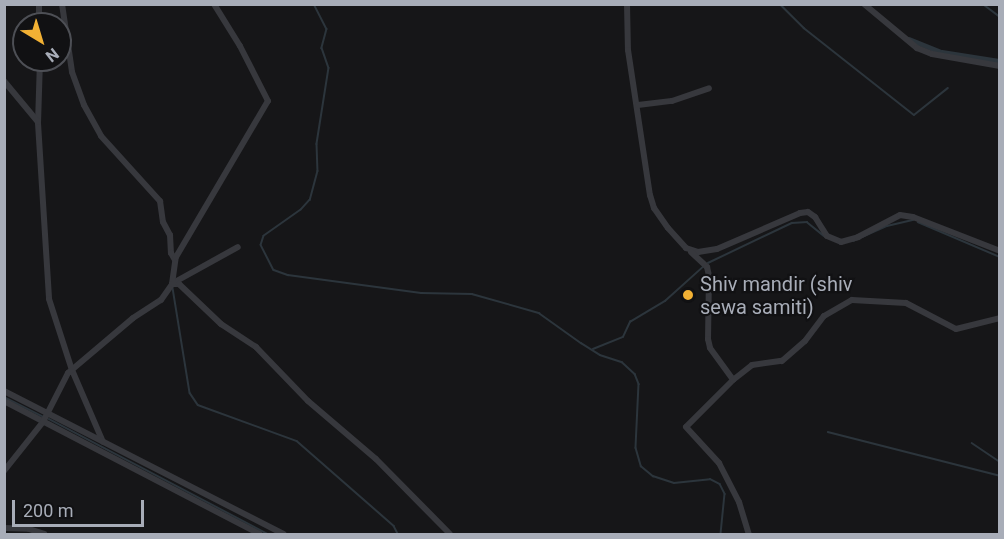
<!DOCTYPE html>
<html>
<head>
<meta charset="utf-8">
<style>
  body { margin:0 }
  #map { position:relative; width:1004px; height:539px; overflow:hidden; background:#161618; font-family:Roboto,sans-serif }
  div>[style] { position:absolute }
  .stream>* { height:1.5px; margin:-0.75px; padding:0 0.75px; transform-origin:0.75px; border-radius:0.75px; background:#2c353c }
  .canal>* { height:4.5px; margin:-2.25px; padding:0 2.25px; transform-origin:2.25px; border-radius:2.25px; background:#2c353c }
  .minor>* { height:6px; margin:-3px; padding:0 3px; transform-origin:3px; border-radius:3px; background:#37383d }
  .dots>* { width:16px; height:16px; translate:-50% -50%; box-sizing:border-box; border:3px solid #111113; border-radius:50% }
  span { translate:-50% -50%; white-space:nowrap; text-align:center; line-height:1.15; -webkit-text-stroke:4.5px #111113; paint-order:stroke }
  .poi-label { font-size:20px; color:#a8adb8 }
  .left { translate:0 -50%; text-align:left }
  .frame { position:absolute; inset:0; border:6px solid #a8adb8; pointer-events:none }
  .north { position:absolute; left:12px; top:12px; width:60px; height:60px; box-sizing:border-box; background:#111113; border:2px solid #4d4f55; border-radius:50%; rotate:142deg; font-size:16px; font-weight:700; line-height:24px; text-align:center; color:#a8adb8 }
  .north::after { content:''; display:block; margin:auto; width:21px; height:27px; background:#f2b134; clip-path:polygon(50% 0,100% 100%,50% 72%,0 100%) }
  .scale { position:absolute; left:12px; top:500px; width:132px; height:27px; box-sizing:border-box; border:3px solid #a8adb8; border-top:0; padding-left:8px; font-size:18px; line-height:21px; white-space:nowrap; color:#a8adb8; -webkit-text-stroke:4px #111113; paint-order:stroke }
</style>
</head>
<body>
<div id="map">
  <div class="stream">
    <div style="left:314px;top:4px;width:28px;rotate:63deg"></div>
    <div style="left:327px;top:29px;width:20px;rotate:105deg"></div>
    <div style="left:322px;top:48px;width:21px;rotate:71deg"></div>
    <div style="left:329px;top:68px;width:77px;rotate:99deg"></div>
    <div style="left:317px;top:144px;width:27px;rotate:88deg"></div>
    <div style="left:318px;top:171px;width:30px;rotate:105deg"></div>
    <div style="left:310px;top:200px;width:13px;rotate:132deg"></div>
    <div style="left:301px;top:210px;width:45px;rotate:144.9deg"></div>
    <div style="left:264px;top:236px;width:9px;rotate:108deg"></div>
    <div style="left:261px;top:245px;width:28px;rotate:63deg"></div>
    <div style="left:274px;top:270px;width:15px;rotate:20deg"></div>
    <div style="left:288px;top:275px;width:134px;rotate:7.7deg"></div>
    <div style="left:421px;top:293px;width:51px;rotate:1.1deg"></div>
    <div style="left:472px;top:294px;width:70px;rotate:15.8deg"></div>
    <div style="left:539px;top:313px;width:52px;rotate:35.5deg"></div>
    <div style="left:581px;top:343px;width:22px;rotate:32deg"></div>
    <div style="left:600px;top:355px;width:23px;rotate:18deg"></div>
    <div style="left:622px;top:362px;width:18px;rotate:43deg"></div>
    <div style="left:635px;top:374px;width:11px;rotate:68deg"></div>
    <div style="left:639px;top:384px;width:64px;rotate:92.7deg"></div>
    <div style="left:636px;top:448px;width:19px;rotate:74deg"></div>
    <div style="left:641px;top:466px;width:16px;rotate:40deg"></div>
    <div style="left:653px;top:476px;width:22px;rotate:18deg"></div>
    <div style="left:674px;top:483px;width:36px;rotate:-6deg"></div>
    <div style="left:710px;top:479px;width:11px;rotate:27deg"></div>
    <div style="left:720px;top:484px;width:11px;rotate:63deg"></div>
    <div style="left:725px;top:494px;width:40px;rotate:95.7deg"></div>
    <div style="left:671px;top:4px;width:7px"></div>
    <div style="left:780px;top:4px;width:34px;rotate:45deg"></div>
    <div style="left:804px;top:28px;width:140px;rotate:38.3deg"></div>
    <div style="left:914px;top:115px;width:43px;rotate:-38.5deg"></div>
    <div style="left:983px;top:4px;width:21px;rotate:37deg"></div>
    <div style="left:918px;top:222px;width:89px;rotate:23.1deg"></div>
    <div style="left:853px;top:241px;width:37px;rotate:-24deg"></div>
    <div style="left:887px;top:226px;width:27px;rotate:-13deg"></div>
    <div style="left:708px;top:263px;width:93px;rotate:-25.5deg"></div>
    <div style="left:792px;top:223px;width:15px;rotate:-4deg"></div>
    <div style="left:807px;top:222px;width:22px;rotate:39deg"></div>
    <div style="left:173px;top:288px;width:106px;rotate:80.8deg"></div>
    <div style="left:190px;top:393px;width:14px;rotate:56deg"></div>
    <div style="left:198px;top:405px;width:105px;rotate:20deg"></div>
    <div style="left:297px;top:441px;width:129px;rotate:41.2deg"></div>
    <div style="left:394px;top:526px;width:9px;rotate:63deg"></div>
    <div style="left:593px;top:349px;width:32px;rotate:-22deg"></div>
    <div style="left:623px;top:337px;width:17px;rotate:-65deg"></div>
    <div style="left:630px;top:322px;width:41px;rotate:-31deg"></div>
    <div style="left:665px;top:301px;width:52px;rotate:-41.9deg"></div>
    <div style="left:4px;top:397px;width:45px;rotate:26.6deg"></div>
    <div style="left:49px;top:419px;width:247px;rotate:27.7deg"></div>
    <div style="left:828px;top:432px;width:178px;rotate:14.3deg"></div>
    <div style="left:972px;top:443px;width:34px;rotate:34deg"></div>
  </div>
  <div class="canal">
    <div style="left:909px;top:39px;width:35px;rotate:22deg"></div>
    <div style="left:942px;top:52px;width:59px;rotate:8.8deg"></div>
  </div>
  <div class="minor">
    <div style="left:39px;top:4px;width:20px;rotate:90deg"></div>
    <div style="left:62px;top:4px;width:69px;rotate:81.6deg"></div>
    <div style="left:72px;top:72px;width:35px;rotate:70deg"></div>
    <div style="left:84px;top:105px;width:35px;rotate:61deg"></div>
    <div style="left:101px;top:136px;width:88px;rotate:47.8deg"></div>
    <div style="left:160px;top:201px;width:21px;rotate:82deg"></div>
    <div style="left:163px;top:222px;width:15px;rotate:62deg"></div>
    <div style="left:170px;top:235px;width:18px;rotate:87deg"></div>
    <div style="left:171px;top:253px;width:8px;rotate:60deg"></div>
    <div style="left:627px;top:4px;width:46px;rotate:88.8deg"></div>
    <div style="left:628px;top:50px;width:147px;rotate:81.4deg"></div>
    <div style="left:650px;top:195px;width:14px;rotate:73deg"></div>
    <div style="left:654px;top:208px;width:24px;rotate:55deg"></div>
    <div style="left:668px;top:228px;width:27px;rotate:48deg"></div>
    <div style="left:686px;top:248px;width:13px;rotate:18deg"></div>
    <div style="left:698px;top:252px;width:19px;rotate:-9deg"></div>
    <div style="left:717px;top:249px;width:90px;rotate:-23.4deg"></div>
    <div style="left:800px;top:213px;width:8px;rotate:-7deg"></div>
    <div style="left:808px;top:212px;width:9px;rotate:36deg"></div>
    <div style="left:815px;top:217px;width:22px;rotate:58deg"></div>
    <div style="left:827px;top:236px;width:15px;rotate:23deg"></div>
    <div style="left:841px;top:242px;width:18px;rotate:-16deg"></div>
    <div style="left:858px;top:237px;width:47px;rotate:-27.6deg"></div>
    <div style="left:900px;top:215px;width:13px;rotate:9deg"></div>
    <div style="left:913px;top:217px;width:93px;rotate:21.3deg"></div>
    <div style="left:864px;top:4px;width:69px;rotate:39.7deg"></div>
    <div style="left:917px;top:48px;width:16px;rotate:22deg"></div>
    <div style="left:932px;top:54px;width:69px;rotate:10deg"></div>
    <div style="left:40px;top:60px;width:63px;rotate:91.8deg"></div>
    <div style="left:38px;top:123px;width:176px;rotate:86.4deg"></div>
    <div style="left:49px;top:299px;width:75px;rotate:72.1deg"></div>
    <div style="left:72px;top:370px;width:78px;rotate:66.7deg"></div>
    <div style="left:4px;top:81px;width:53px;rotate:50.3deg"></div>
    <div style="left:638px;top:105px;width:34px;rotate:-7deg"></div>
    <div style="left:672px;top:101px;width:39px;rotate:-19deg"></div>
    <div style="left:691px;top:252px;width:22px;rotate:43deg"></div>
    <div style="left:707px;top:267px;width:9px;rotate:77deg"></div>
    <div style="left:709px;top:276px;width:63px;rotate:90.9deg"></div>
    <div style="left:708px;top:339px;width:9px;rotate:77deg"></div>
    <div style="left:710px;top:348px;width:39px;rotate:54deg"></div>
    <div style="left:733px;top:380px;width:66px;rotate:135deg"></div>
    <div style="left:686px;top:427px;width:49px;rotate:47.5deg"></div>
    <div style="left:719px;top:463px;width:44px;rotate:62.9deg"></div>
    <div style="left:739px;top:502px;width:34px;rotate:73deg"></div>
    <div style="left:173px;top:283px;width:74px;rotate:-29deg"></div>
    <div style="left:172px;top:284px;width:27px;rotate:-82deg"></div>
    <div style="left:176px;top:257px;width:181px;rotate:-59.5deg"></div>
    <div style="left:268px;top:101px;width:62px;rotate:-117deg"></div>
    <div style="left:240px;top:46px;width:49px;rotate:-121.8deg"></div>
    <div style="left:733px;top:380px;width:24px;rotate:-38deg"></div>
    <div style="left:752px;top:365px;width:30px;rotate:-8deg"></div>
    <div style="left:782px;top:361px;width:30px;rotate:-41deg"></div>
    <div style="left:805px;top:341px;width:31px;rotate:-53deg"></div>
    <div style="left:824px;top:316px;width:32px;rotate:-30deg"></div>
    <div style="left:852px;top:300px;width:54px;rotate:3.2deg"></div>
    <div style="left:906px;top:303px;width:56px;rotate:27.5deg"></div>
    <div style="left:956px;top:329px;width:45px;rotate:-14deg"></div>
    <div style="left:4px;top:391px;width:314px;rotate:27.1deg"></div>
    <div style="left:4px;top:401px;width:288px;rotate:27.5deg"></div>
    <div style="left:4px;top:471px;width:63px;rotate:-51.5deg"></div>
    <div style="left:43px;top:422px;width:55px;rotate:-63deg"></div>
    <div style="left:68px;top:373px;width:85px;rotate:-40.2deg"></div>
    <div style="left:133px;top:318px;width:33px;rotate:-33deg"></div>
    <div style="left:161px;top:300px;width:19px;rotate:-55deg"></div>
    <div style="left:172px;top:284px;width:7px"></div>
    <div style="left:179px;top:284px;width:58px;rotate:43.6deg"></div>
    <div style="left:221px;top:324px;width:42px;rotate:33.3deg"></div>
    <div style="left:256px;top:347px;width:75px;rotate:46.1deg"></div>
    <div style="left:308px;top:401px;width:89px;rotate:40.5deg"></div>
    <div style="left:376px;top:459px;width:105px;rotate:45.4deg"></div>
    <div style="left:4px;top:528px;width:25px;rotate:2deg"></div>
    <div style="left:29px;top:529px;width:16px;rotate:18deg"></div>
  </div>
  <div class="dots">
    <div style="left:688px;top:295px;background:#f2b134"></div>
  </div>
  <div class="poi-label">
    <span class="left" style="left:700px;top:296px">Shiv mandir (shiv<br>sewa samiti)</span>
  </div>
  <div class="frame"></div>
  <div class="north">N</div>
  <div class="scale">200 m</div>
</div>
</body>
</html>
